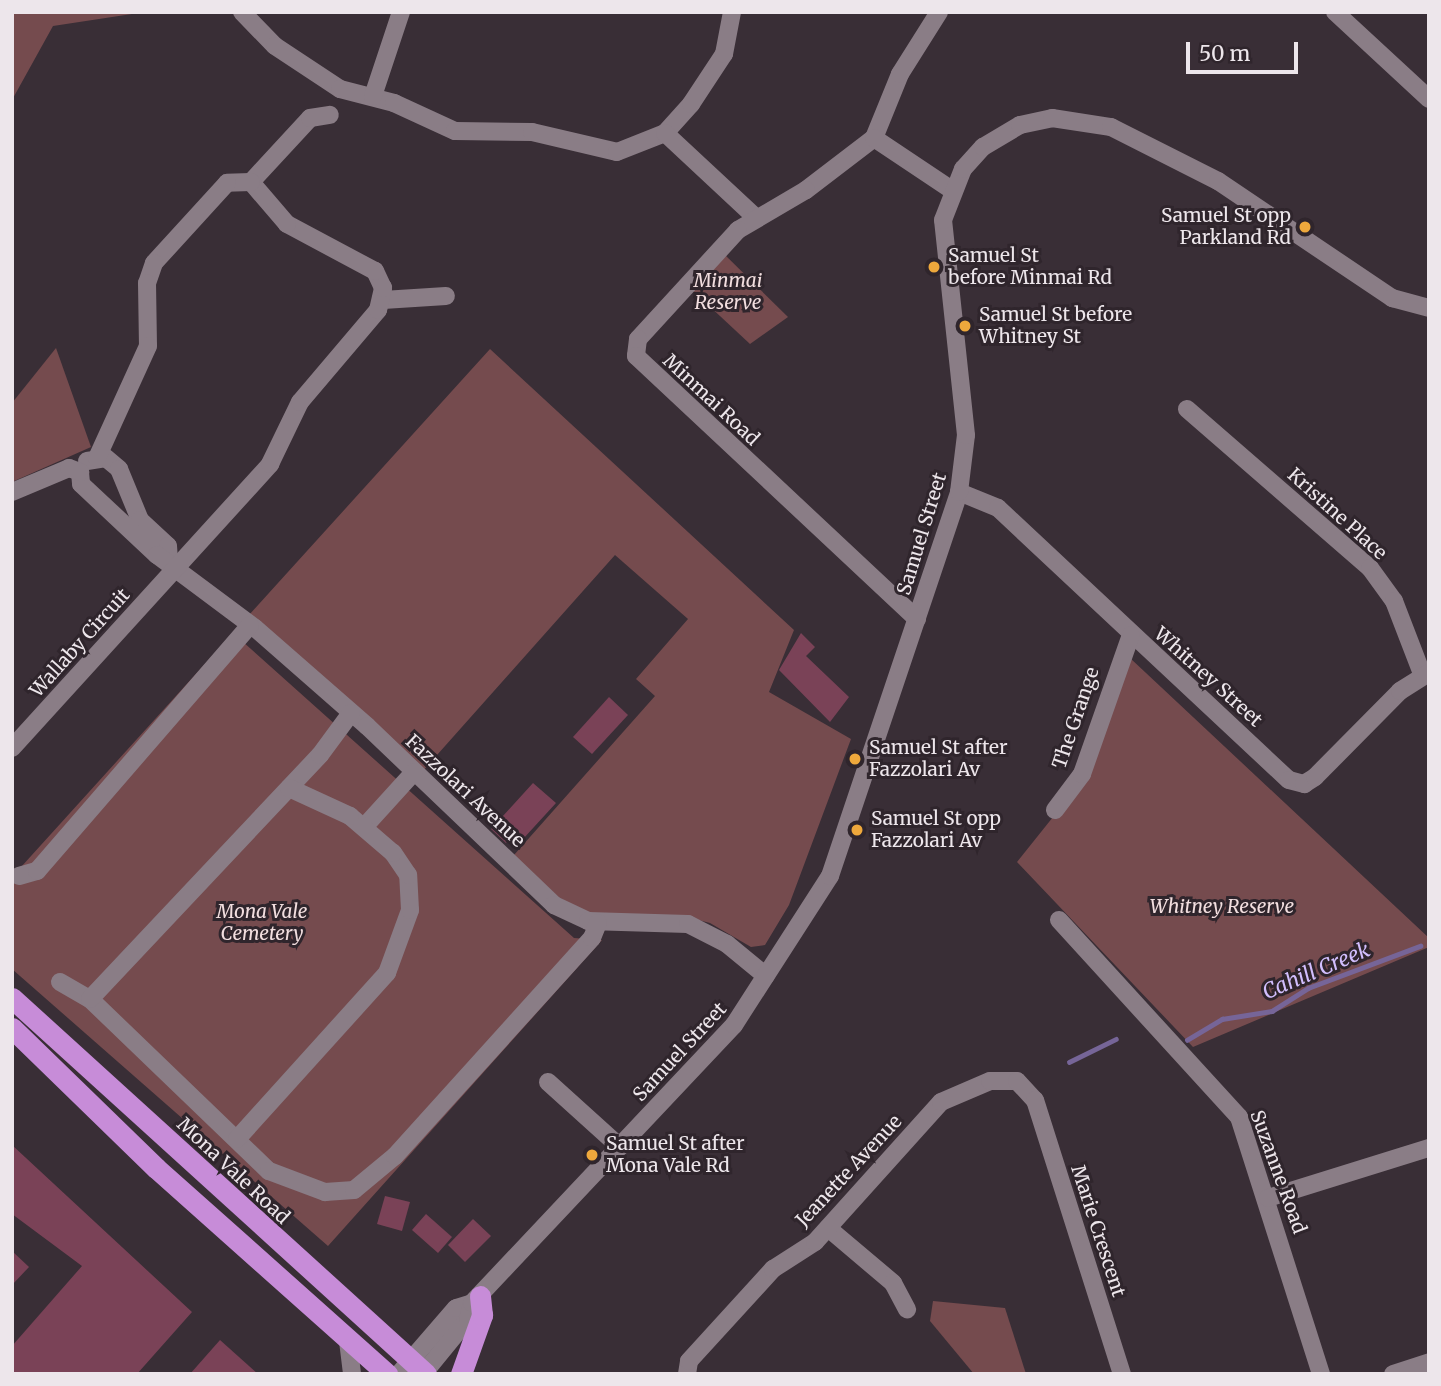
<!DOCTYPE html>
<html>
<head>
<meta charset="utf-8">
<style>
  body { margin:0 }
  #map { position:relative; width:1441px; height:1386px; overflow:hidden; background:#392e36; font-family:Merriweather,serif }
  div>[style] { position:absolute }
  .green>* { inset:0; background:#754b4e }
  .stream>* { height:4.5px; margin:-2.25px; padding:0 2.25px; transform-origin:2.25px; border-radius:2.25px; background:#766598 }
  .building>* { inset:0; background:#7a4257 }
  .minor>* { height:18px; margin:-9px; padding:0 9px; transform-origin:9px; border-radius:9px; background:#8a7d86 }
  .highway>* { height:21px; margin:-10.5px; padding:0 10.5px; transform-origin:10.5px; border-radius:10.5px; background:#c78cd8 }
  .dots>* { width:19px; height:19px; translate:-50% -50%; box-sizing:border-box; border:4px solid #2f252c; border-radius:50% }
  span { translate:-50% -50%; white-space:nowrap; text-align:center; line-height:1.15; -webkit-text-stroke:6px #2f252c; paint-order:stroke }
  .poi-label { font-size:19px; color:#ede6eb }
  .right { translate:-100% -50%; text-align:right }
  .left { translate:0 -50%; text-align:left }
  .park-label { font-size:19px; color:#f2dedf; font-style:italic }
  .street-label { font-size:19px; color:#ede6eb }
  .water-label { font-size:21px; color:#d2befd; font-style:italic }
  .frame { position:absolute; inset:0; border:14px solid #ede6eb; pointer-events:none }
  .scale { position:absolute; left:1186px; top:42px; width:112px; height:32px; box-sizing:border-box; border:4px solid #ede6eb; border-top:0; padding-left:9px; font-size:21px; line-height:24px; white-space:nowrap; color:#ede6eb; -webkit-text-stroke:5px #2f252c; paint-order:stroke }
</style>
</head>
<body>
<div id="map">
  <div class="green">
    <div style="clip-path:polygon(12px 12px,145px 12px,53px 26px,12px 100px)"></div>
    <div style="clip-path:polygon(723px 253px,788px 317px,750px 344px,691px 289px)"></div>
    <div style="clip-path:polygon(56px 348px,91px 447px,12px 482px,12px 403px)"></div>
    <div style="clip-path:polygon(490px 349px,794px 630px,769px 692px,851px 739px,789px 905px,765px 945px,751px 947px,710px 923px,679px 915px,591px 915px,558px 897px,514px 855px,655px 696px,636px 679px,688px 619px,615px 555px,421px 773px,249px 615px)"></div>
    <div style="clip-path:polygon(233px 633px,574px 938px,602px 940px,328px 1246px,12px 969px,12px 877px)"></div>
    <div style="clip-path:polygon(1130px 658px,1429px 938px,1429px 947px,1193px 1047px,1017px 862px,1093px 767px)"></div>
    <div style="clip-path:polygon(933px 1301px,1005px 1308px,1026px 1374px,974px 1374px,930px 1321px)"></div>
  </div>
  <div class="stream">
    <div style="left:1187px;top:1040px;width:41px;rotate:-31deg"></div>
    <div style="left:1222px;top:1019px;width:51px;rotate:-9.1deg"></div>
    <div style="left:1272px;top:1011px;width:43px;rotate:-32.6deg"></div>
    <div style="left:1308px;top:988px;width:120px;rotate:-20.6deg"></div>
    <div style="left:1069px;top:1062px;width:52px;rotate:-26.1deg"></div>
  </div>
  <div class="building">
    <div style="clip-path:polygon(801px 633px,815px 647px,806px 656px,849px 697px,830px 722px,779px 670px)"></div>
    <div style="clip-path:polygon(609px 697px,628px 715px,592px 754px,573px 737px)"></div>
    <div style="clip-path:polygon(533px 783px,556px 803px,523px 839px,516px 832px,506px 843px,491px 829px)"></div>
    <div style="clip-path:polygon(12px 1145px,192px 1312px,137px 1374px,12px 1374px,12px 1346px,82px 1266px,12px 1214px)"></div>
    <div style="clip-path:polygon(385px 1196px,410px 1202px,402px 1231px,377px 1224px)"></div>
    <div style="clip-path:polygon(426px 1214px,452px 1237px,438px 1253px,412px 1230px)"></div>
    <div style="clip-path:polygon(473px 1219px,491px 1236px,465px 1262px,448px 1245px)"></div>
    <div style="clip-path:polygon(12px 1251px,29px 1267px,12px 1285px)"></div>
    <div style="clip-path:polygon(220px 1340px,258px 1374px,190px 1374px)"></div>
  </div>
  <div class="minor">
    <div style="left:242px;top:12px;width:47px;rotate:45.9deg"></div>
    <div style="left:275px;top:46px;width:78px;rotate:33.5deg"></div>
    <div style="left:340px;top:89px;width:56px;rotate:14.5deg"></div>
    <div style="left:394px;top:103px;width:67px;rotate:24.7deg"></div>
    <div style="left:455px;top:131px;width:77px;rotate:0.7deg"></div>
    <div style="left:532px;top:132px;width:87px;rotate:13.2deg"></div>
    <div style="left:617px;top:152px;width:52px;rotate:-21.6deg"></div>
    <div style="left:665px;top:133px;width:39px;rotate:-48deg"></div>
    <div style="left:691px;top:104px;width:60px;rotate:-56.6deg"></div>
    <div style="left:724px;top:54px;width:43px;rotate:-79.2deg"></div>
    <div style="left:1335px;top:12px;width:128px;rotate:42.8deg"></div>
    <div style="left:373px;top:96px;width:89px;rotate:-71.6deg"></div>
    <div style="left:665px;top:133px;width:122px;rotate:43deg"></div>
    <div style="left:874px;top:138px;width:86px;rotate:142.6deg"></div>
    <div style="left:806px;top:190px;width:79px;rotate:149.5deg"></div>
    <div style="left:738px;top:230px;width:148px;rotate:132.5deg"></div>
    <div style="left:638px;top:339px;width:17px;rotate:97deg"></div>
    <div style="left:636px;top:356px;width:385px;rotate:43.1deg"></div>
    <div style="left:874px;top:138px;width:69px;rotate:-67.9deg"></div>
    <div style="left:900px;top:74px;width:73px;rotate:-57.8deg"></div>
    <div style="left:874px;top:138px;width:94px;rotate:33.7deg"></div>
    <div style="left:251px;top:182px;width:87px;rotate:-47.3deg"></div>
    <div style="left:310px;top:118px;width:20px;rotate:-9deg"></div>
    <div style="left:383px;top:300px;width:63px;rotate:-3.6deg"></div>
    <div style="left:1187px;top:409px;width:242px;rotate:41deg"></div>
    <div style="left:1370px;top:568px;width:41px;rotate:54deg"></div>
    <div style="left:1394px;top:601px;width:80px;rotate:68.9deg"></div>
    <div style="left:87px;top:461px;width:19px;rotate:-9deg"></div>
    <div style="left:106px;top:458px;width:17px;rotate:40deg"></div>
    <div style="left:119px;top:469px;width:55px;rotate:67.6deg"></div>
    <div style="left:140px;top:520px;width:38px;rotate:43deg"></div>
    <div style="left:168px;top:546px;width:13px;rotate:86deg"></div>
    <div style="left:80px;top:472px;width:12px;rotate:85deg"></div>
    <div style="left:81px;top:484px;width:104px;rotate:43.1deg"></div>
    <div style="left:157px;top:555px;width:122px;rotate:36.7deg"></div>
    <div style="left:255px;top:628px;width:149px;rotate:41.2deg"></div>
    <div style="left:367px;top:726px;width:259px;rotate:43.7deg"></div>
    <div style="left:554px;top:905px;width:38px;rotate:25deg"></div>
    <div style="left:588px;top:921px;width:100px;rotate:1.7deg"></div>
    <div style="left:688px;top:924px;width:44px;rotate:27.1deg"></div>
    <div style="left:727px;top:944px;width:50px;rotate:39.4deg"></div>
    <div style="left:12px;top:492px;width:62px;rotate:-22.8deg"></div>
    <div style="left:69px;top:468px;width:12px;rotate:20deg"></div>
    <div style="left:959px;top:492px;width:42px;rotate:22.3deg"></div>
    <div style="left:998px;top:508px;width:398px;rotate:43.1deg"></div>
    <div style="left:1289px;top:780px;width:16px;rotate:15deg"></div>
    <div style="left:1304px;top:784px;width:13px;rotate:-32deg"></div>
    <div style="left:1315px;top:777px;width:121px;rotate:-45.3deg"></div>
    <div style="left:1400px;top:691px;width:34px;rotate:-32deg"></div>
    <div style="left:12px;top:748px;width:384px;rotate:-47.7deg"></div>
    <div style="left:270px;top:464px;width:69px;rotate:-64.2deg"></div>
    <div style="left:300px;top:402px;width:121px;rotate:-49.7deg"></div>
    <div style="left:378px;top:310px;width:23px;rotate:-77deg"></div>
    <div style="left:383px;top:288px;width:19px;rotate:-115deg"></div>
    <div style="left:375px;top:271px;width:100px;rotate:-151.9deg"></div>
    <div style="left:287px;top:224px;width:55px;rotate:-130.6deg"></div>
    <div style="left:251px;top:182px;width:24px;rotate:178deg"></div>
    <div style="left:227px;top:183px;width:108px;rotate:132.4deg"></div>
    <div style="left:154px;top:263px;width:21px;rotate:109deg"></div>
    <div style="left:147px;top:283px;width:63px;rotate:89.1deg"></div>
    <div style="left:148px;top:346px;width:123px;rotate:114.5deg"></div>
    <div style="left:1055px;top:810px;width:45px;rotate:-53.1deg"></div>
    <div style="left:1082px;top:774px;width:147px;rotate:-70.6deg"></div>
    <div style="left:365px;top:826px;width:73px;rotate:-47.8deg"></div>
    <div style="left:19px;top:876px;width:19px;rotate:-16deg"></div>
    <div style="left:37px;top:871px;width:325px;rotate:-49.1deg"></div>
    <div style="left:1059px;top:920px;width:267px;rotate:47.6deg"></div>
    <div style="left:1239px;top:1117px;width:270px;rotate:72.3deg"></div>
    <div style="left:60px;top:982px;width:34px;rotate:30deg"></div>
    <div style="left:90px;top:999px;width:248px;rotate:43.9deg"></div>
    <div style="left:269px;top:1171px;width:60px;rotate:20.6deg"></div>
    <div style="left:325px;top:1192px;width:29px;rotate:-4deg"></div>
    <div style="left:354px;top:1190px;width:53px;rotate:-39.7deg"></div>
    <div style="left:395px;top:1156px;width:294px;rotate:-47.9deg"></div>
    <div style="left:592px;top:938px;width:16px;rotate:-68deg"></div>
    <div style="left:90px;top:999px;width:335px;rotate:-46.7deg"></div>
    <div style="left:320px;top:755px;width:52px;rotate:-53.6deg"></div>
    <div style="left:548px;top:1082px;width:97px;rotate:42.1deg"></div>
    <div style="left:237px;top:1139px;width:224px;rotate:-47.9deg"></div>
    <div style="left:387px;top:973px;width:67px;rotate:-69.9deg"></div>
    <div style="left:410px;top:910px;width:35px;rotate:-93deg"></div>
    <div style="left:408px;top:875px;width:27px;rotate:-124deg"></div>
    <div style="left:393px;top:853px;width:57px;rotate:-139.3deg"></div>
    <div style="left:350px;top:816px;width:67px;rotate:-155.3deg"></div>
    <div style="left:1268px;top:1198px;width:169px;rotate:-17.3deg"></div>
    <div style="left:828px;top:1228px;width:85px;rotate:40.2deg"></div>
    <div style="left:893px;top:1283px;width:30px;rotate:62deg"></div>
    <div style="left:348px;top:1341px;width:33px;rotate:83deg"></div>
    <div style="left:399px;top:1374px;width:87px;rotate:-49.2deg"></div>
    <div style="left:456px;top:1308px;width:17px;rotate:-17deg"></div>
    <div style="left:423px;top:1374px;width:71px;rotate:-50.7deg"></div>
    <div style="left:468px;top:1319px;width:16px;rotate:-76deg"></div>
    <div style="left:472px;top:1303px;width:382px;rotate:-46.7deg"></div>
    <div style="left:734px;top:1025px;width:177px;rotate:-57.2deg"></div>
    <div style="left:830px;top:876px;width:405px;rotate:-71.4deg"></div>
    <div style="left:959px;top:492px;width:57px;rotate:-83deg"></div>
    <div style="left:966px;top:435px;width:216px;rotate:-96.1deg"></div>
    <div style="left:943px;top:220px;width:55px;rotate:-68.6deg"></div>
    <div style="left:963px;top:169px;width:30px;rotate:-48deg"></div>
    <div style="left:983px;top:147px;width:43px;rotate:-30.7deg"></div>
    <div style="left:1020px;top:125px;width:33px;rotate:-12deg"></div>
    <div style="left:1052px;top:118px;width:60px;rotate:8.7deg"></div>
    <div style="left:1111px;top:127px;width:120px;rotate:26.8deg"></div>
    <div style="left:1218px;top:181px;width:210px;rotate:33.9deg"></div>
    <div style="left:1392px;top:298px;width:38px;rotate:15deg"></div>
    <div style="left:687px;top:1374px;width:13px;rotate:-81deg"></div>
    <div style="left:689px;top:1361px;width:125px;rotate:-47.6deg"></div>
    <div style="left:773px;top:1269px;width:50px;rotate:-32.7deg"></div>
    <div style="left:815px;top:1242px;width:188px;rotate:-48deg"></div>
    <div style="left:941px;top:1102px;width:53px;rotate:-23.2deg"></div>
    <div style="left:990px;top:1081px;width:27px"></div>
    <div style="left:1017px;top:1081px;width:26px;rotate:47deg"></div>
    <div style="left:1035px;top:1100px;width:287px;rotate:72.4deg"></div>
    <div style="left:1393px;top:1374px;width:38px;rotate:-18deg"></div>
  </div>
  <div class="highway">
    <div style="left:12px;top:998px;width:559px;rotate:42.25deg"></div>
    <div style="left:12px;top:1028px;width:201px;rotate:44.2deg"></div>
    <div style="left:156px;top:1168px;width:310px;rotate:41.7deg"></div>
    <div style="left:461px;top:1374px;width:63px;rotate:-70.4deg"></div>
    <div style="left:482px;top:1315px;width:19px;rotate:-96deg"></div>
  </div>
  <div class="dots">
    <div style="left:1305px;top:227px;background:#eea83c"></div>
    <div style="left:934px;top:267px;background:#eea83c"></div>
    <div style="left:965px;top:326px;background:#eea83c"></div>
    <div style="left:855px;top:759px;background:#eea83c"></div>
    <div style="left:857px;top:830px;background:#eea83c"></div>
    <div style="left:592px;top:1155px;background:#eea83c"></div>
  </div>
  <div class="poi-label">
    <span class="right" style="left:1291px;top:227px">Samuel St opp<br>Parkland Rd</span>
    <span class="left" style="left:948px;top:267px">Samuel St<br>before Minmai Rd</span>
    <span class="left" style="left:979px;top:326px">Samuel St before<br>Whitney St</span>
    <span class="left" style="left:869px;top:759px">Samuel St after<br>Fazzolari Av</span>
    <span class="left" style="left:871px;top:830px">Samuel St opp<br>Fazzolari Av</span>
    <span class="left" style="left:606px;top:1155px">Samuel St after<br>Mona Vale Rd</span>
  </div>
  <div class="park-label">
    <span style="left:728px;top:292px">Minmai<br>Reserve</span>
    <span style="left:1222px;top:907px">Whitney Reserve</span>
    <span style="left:262px;top:923px">Mona Vale<br>Cemetery</span>
  </div>
  <div class="street-label">
    <span style="left:711px;top:400px;rotate:43deg">Minmai Road</span>
    <span style="left:1337px;top:514px;rotate:42deg">Kristine Place</span>
    <span style="left:922px;top:534px;rotate:-73deg">Samuel Street</span>
    <span style="left:80px;top:643px;rotate:-48deg">Wallaby Circuit</span>
    <span style="left:1208px;top:677px;rotate:42deg">Whitney Street</span>
    <span style="left:1076px;top:718px;rotate:-71deg">The Grange</span>
    <span style="left:465px;top:791px;rotate:43deg">Fazzolari Avenue</span>
    <span style="left:680px;top:1052px;rotate:-47deg">Samuel Street</span>
    <span style="left:233px;top:1171px;rotate:43deg">Mona Vale Road</span>
    <span style="left:849px;top:1171px;rotate:-47deg">Jeanette Avenue</span>
    <span style="left:1278px;top:1172px;rotate:70deg">Suzanne Road</span>
    <span style="left:1098px;top:1231px;rotate:72deg">Marie Crescent</span>
  </div>
  <div class="water-label">
    <span style="left:1316px;top:971px;rotate:-23deg">Cahill Creek</span>
  </div>
  <div class="frame"></div>
  <div class="scale">50 m</div>
</div>
</body>
</html>
